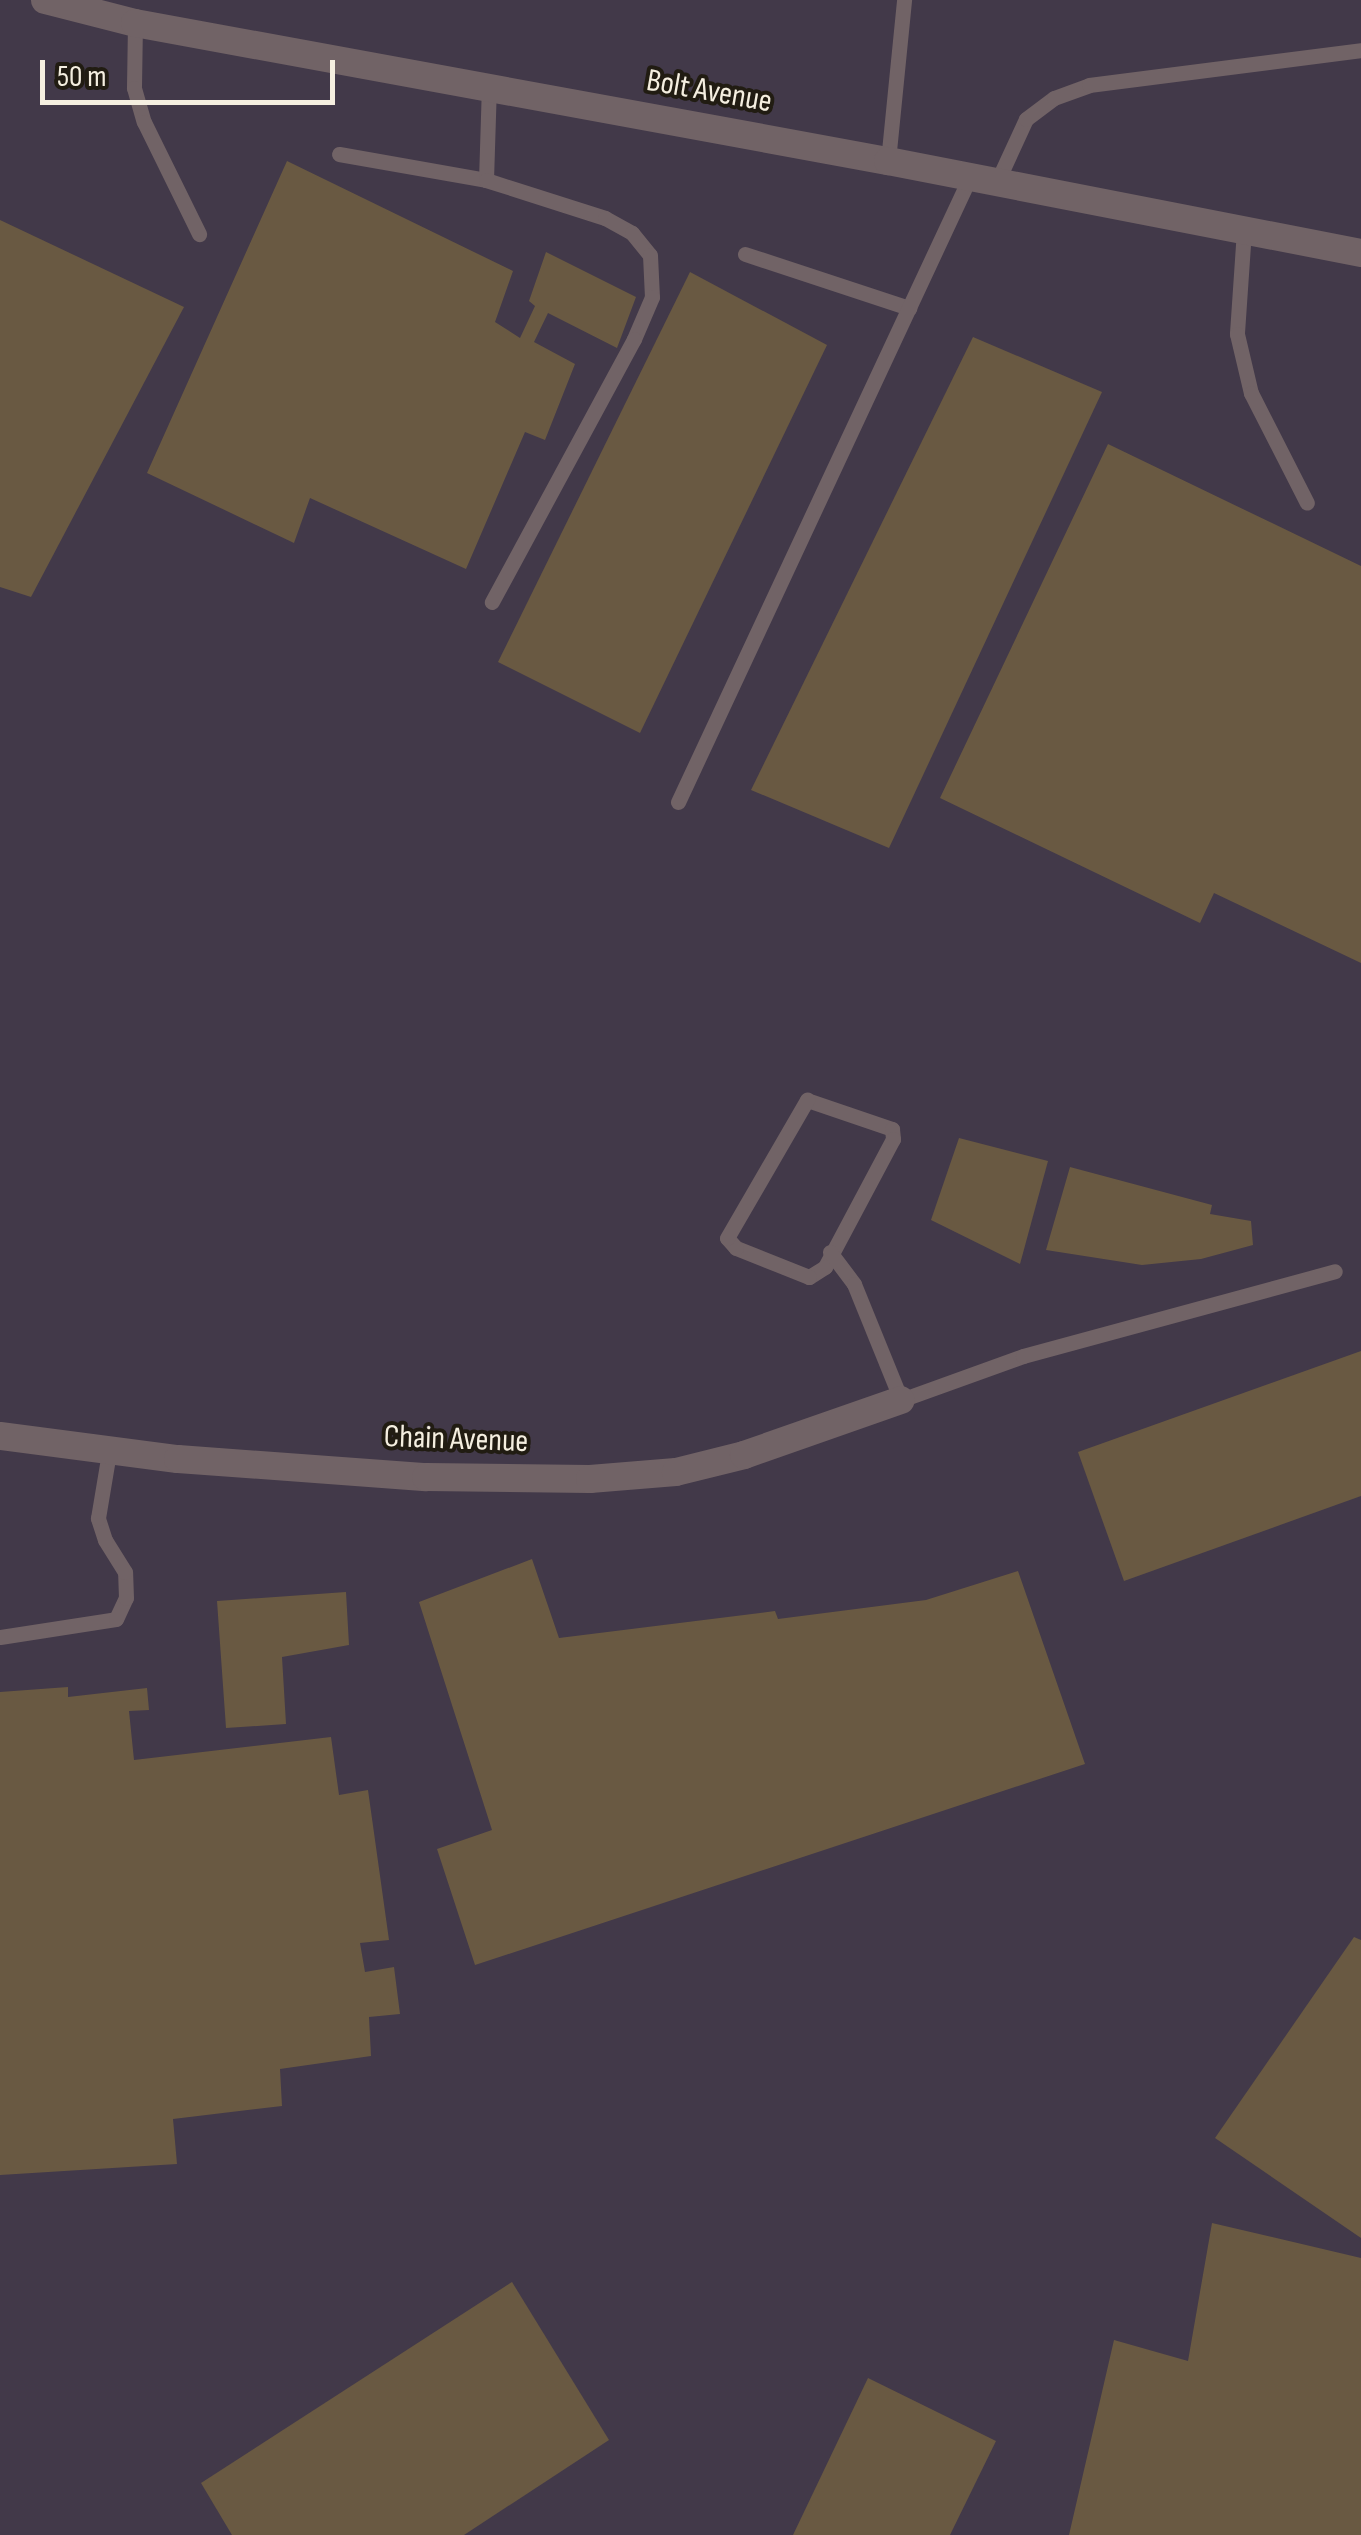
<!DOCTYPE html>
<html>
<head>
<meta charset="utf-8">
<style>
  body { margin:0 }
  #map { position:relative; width:1361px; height:2535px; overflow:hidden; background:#3e341c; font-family:"Sofia Sans Condensed",sans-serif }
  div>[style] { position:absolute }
  .industrial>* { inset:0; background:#423949 }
  .building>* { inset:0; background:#695942 }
  .service>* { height:15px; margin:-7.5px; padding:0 7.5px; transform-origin:7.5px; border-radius:7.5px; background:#716366 }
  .minor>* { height:28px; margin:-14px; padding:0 14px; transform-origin:14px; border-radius:14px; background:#716366 }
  span { translate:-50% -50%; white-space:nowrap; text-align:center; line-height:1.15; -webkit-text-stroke:8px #211c12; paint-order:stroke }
  .street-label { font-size:32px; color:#f5efe0 }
  .scale { position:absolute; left:40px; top:60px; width:295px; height:45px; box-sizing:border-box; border:5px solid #f5efe0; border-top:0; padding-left:12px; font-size:30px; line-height:35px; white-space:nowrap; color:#f5efe0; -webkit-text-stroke:8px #211c12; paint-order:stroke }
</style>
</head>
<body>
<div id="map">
  <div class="industrial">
    <div style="clip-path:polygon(0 0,1361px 0,1361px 2535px,0 2535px)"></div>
  </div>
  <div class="building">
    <div style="clip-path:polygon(287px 161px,513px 271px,495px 322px,520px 338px,535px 306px,529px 301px,546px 252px,636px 297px,617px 348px,548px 313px,534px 342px,575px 364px,545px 440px,525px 432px,466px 569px,310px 498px,294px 543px,147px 473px)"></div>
    <div style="clip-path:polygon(0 220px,184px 307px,31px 597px,0 587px)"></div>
    <div style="clip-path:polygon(690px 272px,827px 345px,640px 733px,498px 662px)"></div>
    <div style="clip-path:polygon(973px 337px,1102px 392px,889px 848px,751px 790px)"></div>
    <div style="clip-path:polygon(1108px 444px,1361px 566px,1361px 963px,1214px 893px,1200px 923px,940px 798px)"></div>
    <div style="clip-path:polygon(959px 1138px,1048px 1161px,1020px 1264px,931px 1220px)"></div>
    <div style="clip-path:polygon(1070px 1167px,1212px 1205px,1210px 1214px,1251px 1221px,1253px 1245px,1201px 1259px,1142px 1265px,1046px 1250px)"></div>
    <div style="clip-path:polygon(1361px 1351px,1361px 1496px,1124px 1581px,1078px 1452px)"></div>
    <div style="clip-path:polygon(532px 1559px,559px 1638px,775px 1611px,778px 1619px,926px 1600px,1018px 1571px,1085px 1764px,475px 1965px,437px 1849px,492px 1830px,419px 1602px)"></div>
    <div style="clip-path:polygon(346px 1592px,349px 1645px,282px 1657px,286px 1724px,226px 1728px,217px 1601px)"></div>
    <div style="clip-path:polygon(68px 1687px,68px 1697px,147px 1688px,149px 1710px,129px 1711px,134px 1760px,331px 1737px,339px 1795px,368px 1790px,389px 1940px,360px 1943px,365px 1972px,394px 1967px,400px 2014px,369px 2017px,371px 2056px,280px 2069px,282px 2106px,173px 2119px,177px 2164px,0 2175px,0 1692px)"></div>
    <div style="clip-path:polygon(1354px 1937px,1361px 1940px,1361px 2238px,1215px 2138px)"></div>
    <div style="clip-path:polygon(1212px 2223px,1361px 2258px,1361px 2535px,1069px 2535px,1114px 2340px,1188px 2361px)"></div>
    <div style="clip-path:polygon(512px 2282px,609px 2440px,464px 2535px,232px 2535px,201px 2483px)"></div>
    <div style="clip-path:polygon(868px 2378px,996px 2441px,950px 2535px,793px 2535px)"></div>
  </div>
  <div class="service">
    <div style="left:135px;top:23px;width:65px;rotate:90.9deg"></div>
    <div style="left:134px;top:88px;width:35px;rotate:74deg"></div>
    <div style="left:144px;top:122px;width:125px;rotate:63.8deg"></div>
    <div style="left:339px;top:154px;width:149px;rotate:10deg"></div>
    <div style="left:486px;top:180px;width:93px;rotate:-88.2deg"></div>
    <div style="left:888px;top:161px;width:162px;rotate:-84.3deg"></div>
    <div style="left:486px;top:180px;width:125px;rotate:17.7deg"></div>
    <div style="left:605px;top:218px;width:31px;rotate:29deg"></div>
    <div style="left:632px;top:233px;width:28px;rotate:51deg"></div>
    <div style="left:650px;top:255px;width:42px;rotate:87.3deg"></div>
    <div style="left:652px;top:297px;width:46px;rotate:113.2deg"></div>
    <div style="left:634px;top:339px;width:299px;rotate:118.4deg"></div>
    <div style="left:997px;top:182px;width:69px;rotate:-65.3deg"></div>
    <div style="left:1026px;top:119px;width:35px;rotate:-37deg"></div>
    <div style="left:1054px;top:98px;width:37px;rotate:-20deg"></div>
    <div style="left:1089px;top:85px;width:274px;rotate:-7.3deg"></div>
    <div style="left:1244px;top:230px;width:104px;rotate:93.9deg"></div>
    <div style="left:1237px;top:334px;width:61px;rotate:76.7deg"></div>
    <div style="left:1251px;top:393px;width:123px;rotate:63deg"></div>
    <div style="left:745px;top:254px;width:173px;rotate:18.2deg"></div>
    <div style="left:678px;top:802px;width:690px;rotate:-64.96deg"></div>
    <div style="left:807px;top:1100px;width:90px;rotate:18.8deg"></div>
    <div style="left:892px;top:1129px;width:10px;rotate:84deg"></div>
    <div style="left:893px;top:1139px;width:145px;rotate:118deg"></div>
    <div style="left:825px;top:1267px;width:19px;rotate:148deg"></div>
    <div style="left:809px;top:1277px;width:79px;rotate:-158.3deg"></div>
    <div style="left:736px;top:1248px;width:13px;rotate:-132deg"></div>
    <div style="left:727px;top:1238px;width:160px;rotate:-59.9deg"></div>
    <div style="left:830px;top:1252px;width:40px;rotate:53deg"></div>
    <div style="left:854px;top:1284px;width:125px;rotate:67.9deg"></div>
    <div style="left:901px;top:1400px;width:130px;rotate:-19.8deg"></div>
    <div style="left:1023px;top:1356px;width:323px;rotate:-15.2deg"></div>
    <div style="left:0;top:1637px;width:117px;rotate:-8.8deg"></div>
    <div style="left:116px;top:1619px;width:23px;rotate:-65deg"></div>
    <div style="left:126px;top:1598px;width:26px;rotate:-92deg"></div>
    <div style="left:125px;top:1572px;width:38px;rotate:-122deg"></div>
    <div style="left:105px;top:1540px;width:23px;rotate:-108deg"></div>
    <div style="left:98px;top:1518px;width:67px;rotate:-80.5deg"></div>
  </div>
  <div class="minor">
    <div style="left:45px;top:0;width:93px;rotate:14.3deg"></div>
    <div style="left:135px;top:23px;width:766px;rotate:10.39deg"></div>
    <div style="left:888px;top:161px;width:482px;rotate:11deg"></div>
    <div style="left:0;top:1436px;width:179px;rotate:7.4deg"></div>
    <div style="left:178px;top:1459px;width:249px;rotate:4.2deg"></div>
    <div style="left:426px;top:1477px;width:164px;rotate:0.7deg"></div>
    <div style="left:590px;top:1479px;width:86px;rotate:-4.7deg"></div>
    <div style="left:676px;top:1472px;width:70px;rotate:-14deg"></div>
    <div style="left:744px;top:1455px;width:166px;rotate:-19.3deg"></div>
  </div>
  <div class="street-label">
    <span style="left:709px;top:92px;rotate:10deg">Bolt Avenue</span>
    <span style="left:456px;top:1440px;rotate:2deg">Chain Avenue</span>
  </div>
  <div class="scale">50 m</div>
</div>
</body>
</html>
